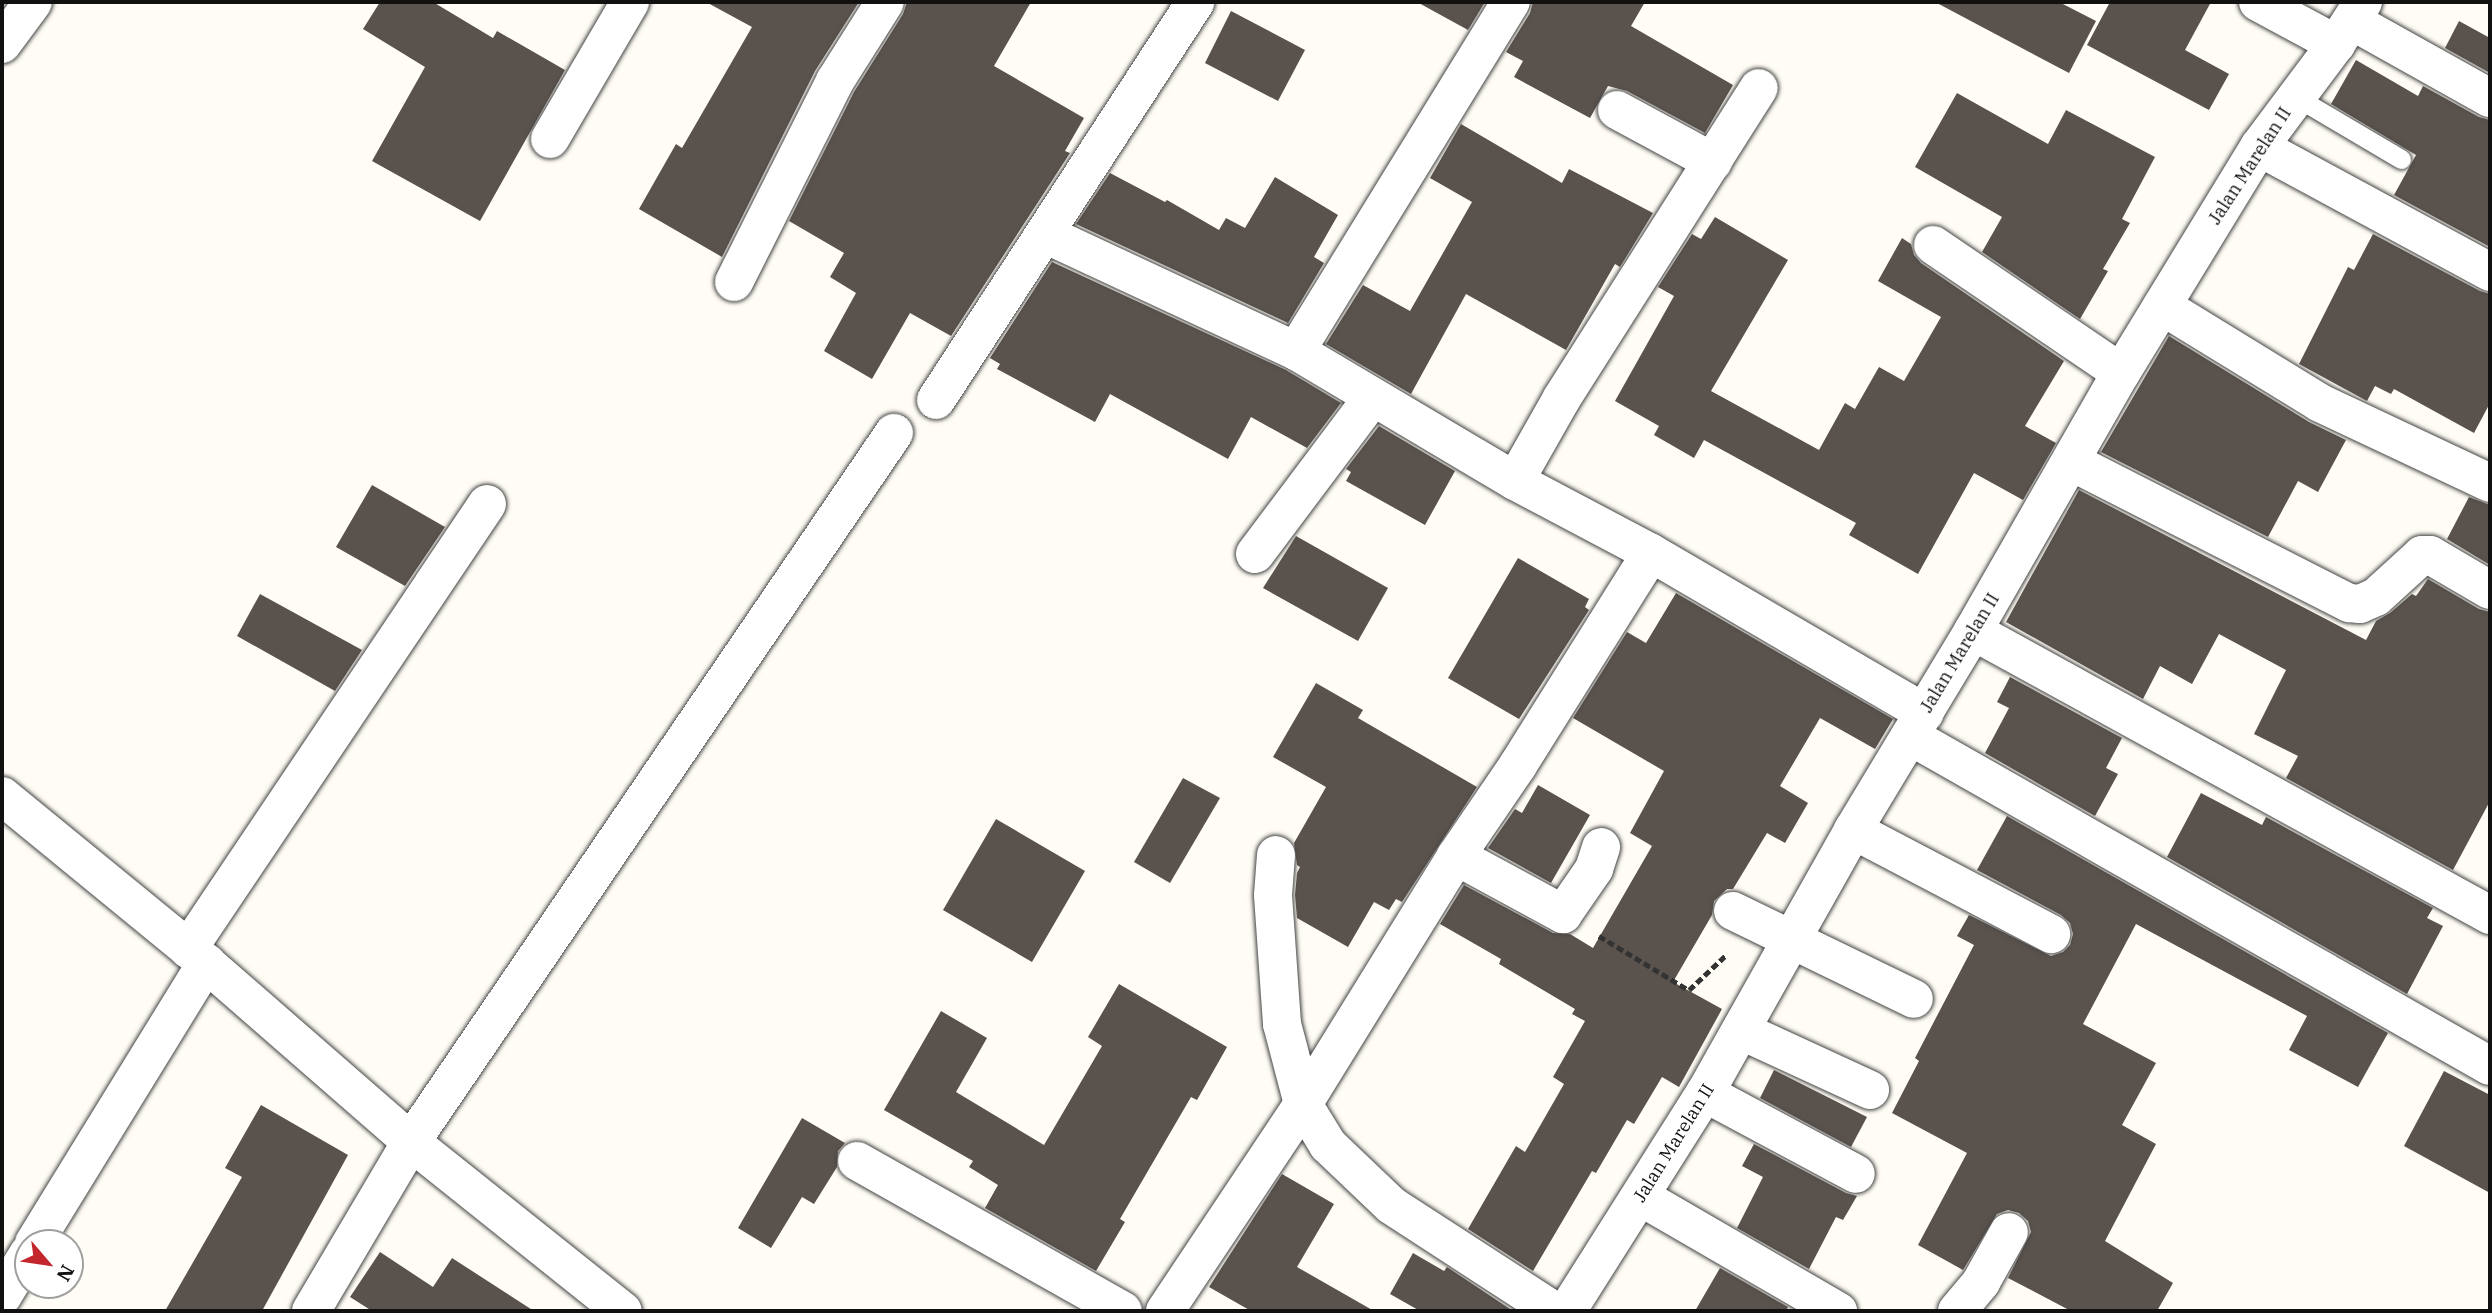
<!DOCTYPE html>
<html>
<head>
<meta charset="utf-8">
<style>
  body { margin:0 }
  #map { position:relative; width:2492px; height:1313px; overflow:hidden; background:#fffdf5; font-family:"IBM Plex Serif",serif }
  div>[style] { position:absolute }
  .building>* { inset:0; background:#5a524d }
  .path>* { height:4.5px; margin-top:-2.25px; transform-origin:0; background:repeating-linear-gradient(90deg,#333 0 7px,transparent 0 10.5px) }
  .roads { filter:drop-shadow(0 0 2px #444) drop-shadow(0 0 2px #444) }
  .lane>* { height:19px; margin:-9.5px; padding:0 9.5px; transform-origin:9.5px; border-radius:9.5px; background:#fff }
  .street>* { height:38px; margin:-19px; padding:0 19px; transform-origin:19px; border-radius:19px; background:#fff }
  span { translate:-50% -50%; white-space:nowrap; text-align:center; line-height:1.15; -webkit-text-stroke:7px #fff; paint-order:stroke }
  .street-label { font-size:18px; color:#111 }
  .frame { position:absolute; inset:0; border:4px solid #111; pointer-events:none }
  .north { position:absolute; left:14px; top:1229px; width:70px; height:70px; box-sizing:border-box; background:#fff; border:2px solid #a0a0a0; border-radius:50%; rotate:119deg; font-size:19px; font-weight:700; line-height:28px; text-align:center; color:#111 }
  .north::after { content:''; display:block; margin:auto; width:24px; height:32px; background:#c4262e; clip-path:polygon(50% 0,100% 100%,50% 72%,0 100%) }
</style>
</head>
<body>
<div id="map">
  <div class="building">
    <div style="clip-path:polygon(380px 2px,433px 2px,493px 38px,497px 31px,565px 70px,480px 221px,372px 161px,425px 67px,363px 29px)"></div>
    <div style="clip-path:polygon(706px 2px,859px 2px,815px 71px,722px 257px,639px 209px,676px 144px,682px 148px,752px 27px)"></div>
    <div style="clip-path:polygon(907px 2px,1031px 2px,994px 66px,1084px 118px,1065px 151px,1070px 153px,951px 336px,910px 313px,872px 379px,824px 351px,856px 293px,830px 277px,844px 253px,789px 221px,854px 92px,903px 14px)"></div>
    <div style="clip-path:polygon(1417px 2px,1485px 2px,1468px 30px)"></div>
    <div style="clip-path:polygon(1533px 2px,1645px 2px,1631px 26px,1733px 85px,1705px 133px,1627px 91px,1608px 86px,1590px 118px,1514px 77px,1523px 61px,1506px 52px,1530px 13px)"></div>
    <div style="clip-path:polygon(1935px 2px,2059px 2px,2096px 21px,2069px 73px)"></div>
    <div style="clip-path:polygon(2110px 2px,2211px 2px,2185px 50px,2229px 74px,2209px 110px,2087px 45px)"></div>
    <div style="clip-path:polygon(1231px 11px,1305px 50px,1278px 101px,1205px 63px)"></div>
    <div style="clip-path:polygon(2459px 21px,2490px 38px,2490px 73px,2445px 48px)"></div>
    <div style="clip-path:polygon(2356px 60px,2418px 96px,2423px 86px,2479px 117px,2490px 120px,2490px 247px,2394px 195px,2416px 155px,2331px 104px)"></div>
    <div style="clip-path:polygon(1957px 93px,2048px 144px,2066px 110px,2155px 157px,2122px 219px,2130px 223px,2103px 269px,2108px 271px,2080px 319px,1982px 252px,2002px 217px,1915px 167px)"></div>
    <div style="clip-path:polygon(1461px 124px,1562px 183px,1569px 169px,1653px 213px,1620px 267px,1615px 264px,1566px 350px,1466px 294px,1411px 394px,1326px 344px,1363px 285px,1410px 311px,1472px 202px,1430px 178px)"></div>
    <div style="clip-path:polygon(1110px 173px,1165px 202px,1167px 200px,1219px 230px,1226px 218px,1245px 228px,1275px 177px,1338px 215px,1314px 257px,1324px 263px,1288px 323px,1076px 224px)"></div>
    <div style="clip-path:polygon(1715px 217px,1788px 260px,1711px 391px,1819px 450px,1845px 403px,1855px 409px,1879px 367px,1904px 381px,1941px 317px,1878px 281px,1902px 238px,1911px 244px,1914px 255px,1921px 263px,2064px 361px,2025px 426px,2056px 443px,2023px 500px,1974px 473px,1918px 574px,1849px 535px,1856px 523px,1704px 440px,1694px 458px,1654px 435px,1659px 426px,1615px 401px,1674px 296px,1658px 287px,1692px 234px,1701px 239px)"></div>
    <div style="clip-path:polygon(2373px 234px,2480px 291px,2490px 294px,2490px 403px,2474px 433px,2394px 389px,2391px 394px,2375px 386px,2367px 401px,2299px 364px,2348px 267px,2354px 270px)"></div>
    <div style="clip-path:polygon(1052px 262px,1286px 370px,1341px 403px,1307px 448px,1251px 417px,1228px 459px,1110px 394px,1095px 422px,997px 369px,1000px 364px,990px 358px)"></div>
    <div style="clip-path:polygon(2169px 336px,2309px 422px,2346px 440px,2318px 492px,2298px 481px,2268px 537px,2101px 452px)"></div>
    <div style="clip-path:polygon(1379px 426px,1455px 471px,1425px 525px,1346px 481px,1351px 472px,1346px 469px)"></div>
    <div style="clip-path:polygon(372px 485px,445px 527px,405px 586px,336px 547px)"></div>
    <div style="clip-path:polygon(2079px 490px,2366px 640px,2376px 621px,2390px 613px,2412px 594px,2416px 596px,2428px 579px,2479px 609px,2490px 612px,2490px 801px,2453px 870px,2286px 778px,2298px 756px,2254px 734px,2286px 670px,2219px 634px,2192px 684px,2160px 666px,2143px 699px,2006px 622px)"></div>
    <div style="clip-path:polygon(2469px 497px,2490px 505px,2490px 565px,2447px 539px)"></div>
    <div style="clip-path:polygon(1296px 536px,1388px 588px,1358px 641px,1263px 588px)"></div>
    <div style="clip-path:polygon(1518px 558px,1589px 599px,1585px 607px,1589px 610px,1519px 719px,1448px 678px)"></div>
    <div style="clip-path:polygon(1676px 593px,1893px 719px,1875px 749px,1820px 718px,1780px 786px,1808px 803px,1785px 843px,1767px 833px,1733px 889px,1727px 889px,1714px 901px,1712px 915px,1673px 982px,1722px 1009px,1679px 1087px,1662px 1077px,1634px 1124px,1627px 1120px,1596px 1173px,1592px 1171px,1533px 1271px,1468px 1229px,1516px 1146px,1525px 1152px,1564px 1084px,1553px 1077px,1585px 1021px,1572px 1014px,1575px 1009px,1499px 964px,1501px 959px,1440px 924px,1464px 885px,1553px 933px,1570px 934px,1593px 948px,1652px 846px,1630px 833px,1664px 771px,1573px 718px,1627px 632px,1646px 643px)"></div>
    <div style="clip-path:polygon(260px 594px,362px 650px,335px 691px,237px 636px)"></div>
    <div style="clip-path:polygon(2010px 677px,2122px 738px,2106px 768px,2118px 774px,2095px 816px,1985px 753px,2009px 708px,1997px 702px)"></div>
    <div style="clip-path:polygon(1316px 683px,1363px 710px,1358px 718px,1477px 787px,1402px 902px,1396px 899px,1389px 910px,1374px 902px,1348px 947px,1297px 918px,1295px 895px,1297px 873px,1300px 867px,1297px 865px,1294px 843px,1326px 787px,1273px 757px)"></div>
    <div style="clip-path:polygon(1183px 778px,1220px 798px,1170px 883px,1134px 862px)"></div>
    <div style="clip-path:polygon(1538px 785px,1590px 815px,1551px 883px,1488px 848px,1515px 809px,1522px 813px)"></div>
    <div style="clip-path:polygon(2201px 793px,2262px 825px,2266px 817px,2433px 908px,2427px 918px,2443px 926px,2407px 994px,2167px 857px)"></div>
    <div style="clip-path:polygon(2007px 816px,2388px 1033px,2358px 1087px,2289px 1050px,2307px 1016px,2136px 924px,2083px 1024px,2156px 1063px,2122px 1125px,2156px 1144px,2105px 1241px,2173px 1283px,2157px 1311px,2071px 1311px,2008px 1278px,2031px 1232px,2028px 1221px,2019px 1213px,2008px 1210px,1997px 1214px,1963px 1270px,1918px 1245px,1967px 1153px,1892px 1113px,1919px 1061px,1915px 1058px,1974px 945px,1957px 936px,1969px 915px,2051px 956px,2063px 952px,2070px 945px,2073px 934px,2070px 923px,2061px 915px,1977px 870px)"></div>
    <div style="clip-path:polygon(996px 819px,1085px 871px,1032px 962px,943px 910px)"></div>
    <div style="clip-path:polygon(1119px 984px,1227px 1047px,1197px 1100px,1191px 1097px,1120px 1219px,1125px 1222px,1096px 1271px,985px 1208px,998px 1185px,969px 1167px,973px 1161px,884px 1110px,941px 1011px,987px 1038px,956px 1092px,1044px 1145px,1102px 1046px,1088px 1037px)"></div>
    <div style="clip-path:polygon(1774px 1070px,1867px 1117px,1851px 1147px,1760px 1098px)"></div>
    <div style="clip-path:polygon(2444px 1071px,2490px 1095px,2490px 1193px,2404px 1146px)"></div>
    <div style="clip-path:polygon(261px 1105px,348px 1155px,262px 1311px,165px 1311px,242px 1177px,225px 1168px)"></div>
    <div style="clip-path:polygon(802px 1118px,845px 1143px,838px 1151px,837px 1167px,814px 1204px,802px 1197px,771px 1248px,738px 1228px)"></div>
    <div style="clip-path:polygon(1754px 1144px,1846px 1193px,1857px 1196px,1843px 1220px,1836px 1217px,1809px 1269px,1737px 1228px,1763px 1177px,1742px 1166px)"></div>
    <div style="clip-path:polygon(1282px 1174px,1334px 1204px,1297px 1267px,1374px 1311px,1251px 1311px,1209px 1287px)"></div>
    <div style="clip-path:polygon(380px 1252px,433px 1287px,452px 1258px,534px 1311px,372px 1311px,350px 1297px)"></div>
    <div style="clip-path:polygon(1413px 1253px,1444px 1271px,1447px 1267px,1513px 1311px,1420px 1311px,1390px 1294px)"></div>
    <div style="clip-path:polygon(1720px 1268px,1788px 1307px,1786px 1311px,1695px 1311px)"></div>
  </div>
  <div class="path">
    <div style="left:1599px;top:936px;width:105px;rotate:31deg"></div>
    <div style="left:1689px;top:990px;width:51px;rotate:-43.4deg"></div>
  </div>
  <div class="roads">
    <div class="lane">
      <div style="left:2296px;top:97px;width:122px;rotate:30.6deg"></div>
    </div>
    <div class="street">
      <div style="left:2258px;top:2px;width:89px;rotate:28.3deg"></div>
      <div style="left:2352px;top:21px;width:158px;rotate:29.2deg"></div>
      <div style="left:2px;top:44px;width:52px;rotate:-53.6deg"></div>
      <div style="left:1617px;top:110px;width:109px;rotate:28.4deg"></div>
      <div style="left:550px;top:139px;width:159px;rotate:-59.7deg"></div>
      <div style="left:2259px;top:147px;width:263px;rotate:28.4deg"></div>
      <div style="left:1045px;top:234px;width:277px;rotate:25deg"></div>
      <div style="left:1296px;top:351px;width:255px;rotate:30.7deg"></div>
      <div style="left:1515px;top:481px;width:154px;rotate:27.9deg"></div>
      <div style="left:1651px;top:553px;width:317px;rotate:30.3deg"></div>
      <div style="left:1933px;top:245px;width:227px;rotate:34.2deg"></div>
      <div style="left:734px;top:282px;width:225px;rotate:-63.3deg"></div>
      <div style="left:835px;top:81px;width:93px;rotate:-57.7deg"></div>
      <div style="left:2162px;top:306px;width:185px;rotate:31.5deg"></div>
      <div style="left:2320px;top:403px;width:188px;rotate:25.2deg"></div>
      <div style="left:1296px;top:351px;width:410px;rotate:-58.4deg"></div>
      <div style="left:936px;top:400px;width:475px;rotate:-56.9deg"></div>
      <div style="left:2072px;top:462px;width:311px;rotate:27deg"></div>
      <div style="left:2349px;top:603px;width:11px;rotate:5deg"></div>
      <div style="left:2360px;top:604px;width:17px;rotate:-24deg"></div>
      <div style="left:2376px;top:597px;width:62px;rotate:-42.4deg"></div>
      <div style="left:2422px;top:555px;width:8px"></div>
      <div style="left:2430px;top:555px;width:69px;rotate:30.3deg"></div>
      <div style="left:1515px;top:481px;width:95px;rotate:-60.5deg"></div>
      <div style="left:1562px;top:398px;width:367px;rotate:-57.6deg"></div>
      <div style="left:1255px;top:554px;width:196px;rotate:-53.1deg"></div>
      <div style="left:1973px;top:631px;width:590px;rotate:28.78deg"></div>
      <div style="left:1910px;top:736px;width:667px;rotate:29.64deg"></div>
      <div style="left:2px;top:796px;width:264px;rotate:39.3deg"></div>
      <div style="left:206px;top:963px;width:272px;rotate:41.1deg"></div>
      <div style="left:411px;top:1142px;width:271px;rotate:38.6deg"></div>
      <div style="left:1853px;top:830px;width:224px;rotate:27.7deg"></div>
      <div style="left:1456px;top:856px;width:122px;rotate:28.5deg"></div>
      <div style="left:1563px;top:914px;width:55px;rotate:-55.4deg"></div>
      <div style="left:1594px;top:869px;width:23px;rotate:-72deg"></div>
      <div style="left:1733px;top:911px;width:201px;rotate:25.9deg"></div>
      <div style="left:188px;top:949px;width:536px;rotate:-56.1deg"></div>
      <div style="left:1742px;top:1031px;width:141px;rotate:24.7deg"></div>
      <div style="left:1705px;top:1093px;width:171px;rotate:28.2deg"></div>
      <div style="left:857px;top:1161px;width:305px;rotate:29.4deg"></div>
      <div style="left:1641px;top:1197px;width:228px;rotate:30.1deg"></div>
      <div style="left:34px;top:1243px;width:329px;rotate:-58.4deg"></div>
      <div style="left:2px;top:1297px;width:50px;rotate:-58.8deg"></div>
      <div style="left:311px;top:1311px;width:196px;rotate:-59.4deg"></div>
      <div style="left:411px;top:1142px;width:858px;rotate:-55.74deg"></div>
      <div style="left:1165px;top:1311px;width:249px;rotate:-56.3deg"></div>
      <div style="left:1303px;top:1104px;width:83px;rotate:-104.7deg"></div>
      <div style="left:1282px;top:1024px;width:129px;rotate:-94deg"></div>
      <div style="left:1273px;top:895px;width:40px;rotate:-85.7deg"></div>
      <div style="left:1554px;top:1311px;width:194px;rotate:-147deg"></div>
      <div style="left:1391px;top:1205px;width:87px;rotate:-136.4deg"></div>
      <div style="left:1328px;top:1145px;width:48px;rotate:-121.4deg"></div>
      <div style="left:1303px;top:1104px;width:291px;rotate:-58.3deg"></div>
      <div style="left:1456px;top:856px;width:110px;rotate:-55.7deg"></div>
      <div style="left:1518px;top:765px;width:250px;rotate:-57.9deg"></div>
      <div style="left:1567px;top:1311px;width:258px;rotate:-57.7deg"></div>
      <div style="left:1705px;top:1093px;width:302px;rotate:-60.6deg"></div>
      <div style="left:1853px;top:830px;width:232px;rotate:-58.9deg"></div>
      <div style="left:1973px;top:631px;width:297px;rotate:-60.2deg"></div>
      <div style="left:2121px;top:373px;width:265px;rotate:-58.6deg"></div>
      <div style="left:2259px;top:147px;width:129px;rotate:-53.2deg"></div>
      <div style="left:2336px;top:44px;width:50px;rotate:-57.3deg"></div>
      <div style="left:1957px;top:1311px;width:38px;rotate:-50deg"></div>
      <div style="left:1981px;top:1282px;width:57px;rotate:-60.8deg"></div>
    </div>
  </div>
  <div class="street-label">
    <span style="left:2250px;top:166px;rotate:-57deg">Jalan Marelan II</span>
    <span style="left:1960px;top:653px;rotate:-59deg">Jalan Marelan II</span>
    <span style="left:1674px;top:1143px;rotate:-58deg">Jalan Marelan II</span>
  </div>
  <div class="frame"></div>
  <div class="north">N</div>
</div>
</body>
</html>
